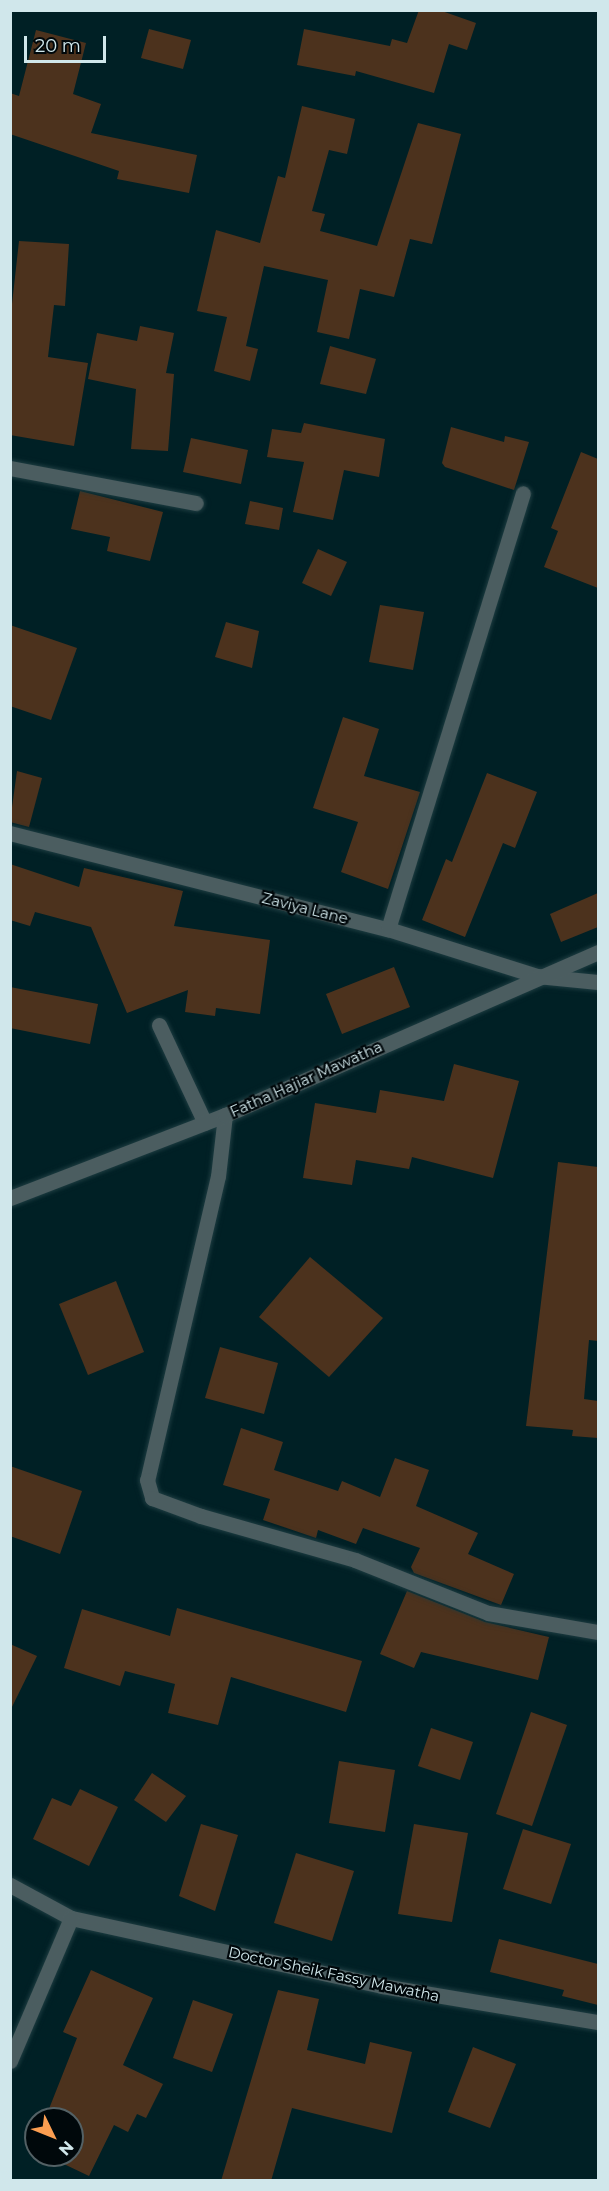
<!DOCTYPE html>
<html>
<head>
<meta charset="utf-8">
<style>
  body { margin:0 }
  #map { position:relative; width:609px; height:2191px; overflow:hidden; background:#002025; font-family:Montserrat,sans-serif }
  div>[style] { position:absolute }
  .building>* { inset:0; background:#4c321d }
  .roads { filter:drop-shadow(0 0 2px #1d3c41) drop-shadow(0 0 2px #1d3c41) }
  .minor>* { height:15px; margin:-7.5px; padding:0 7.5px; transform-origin:7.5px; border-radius:7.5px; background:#4b5d60 }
  .tertiary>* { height:15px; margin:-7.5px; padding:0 7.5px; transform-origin:7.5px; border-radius:7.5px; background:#4b5d60 }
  span { translate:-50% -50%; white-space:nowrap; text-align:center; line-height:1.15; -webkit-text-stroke:4.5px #00080b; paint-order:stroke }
  .street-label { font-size:15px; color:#d0e7eb }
  .frame { position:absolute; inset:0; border:12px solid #d0e7eb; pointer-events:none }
  .north { position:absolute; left:24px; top:2107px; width:60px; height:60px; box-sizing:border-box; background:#00080b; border:2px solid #536165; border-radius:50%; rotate:133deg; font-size:16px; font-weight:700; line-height:24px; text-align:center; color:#d0e7eb }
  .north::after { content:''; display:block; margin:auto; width:21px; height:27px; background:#fb9e51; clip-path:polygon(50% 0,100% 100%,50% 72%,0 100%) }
  .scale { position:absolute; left:24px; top:36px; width:82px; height:27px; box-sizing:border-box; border:3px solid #d0e7eb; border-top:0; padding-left:8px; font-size:18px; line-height:21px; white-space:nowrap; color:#d0e7eb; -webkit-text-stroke:4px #00080b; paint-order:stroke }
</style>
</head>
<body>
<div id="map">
  <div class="building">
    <div style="clip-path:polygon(419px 10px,439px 10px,476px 23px,467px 50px,449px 44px,434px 93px,356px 71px,355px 76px,297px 65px,304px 29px,390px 46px,392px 39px,407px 43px)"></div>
    <div style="clip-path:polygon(149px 29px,191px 40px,183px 69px,141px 58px)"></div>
    <div style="clip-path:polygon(36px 30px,86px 43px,73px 94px,101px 104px,91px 133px,197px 155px,189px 193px,117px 179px,119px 171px,10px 134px,10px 93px,19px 96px)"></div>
    <div style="clip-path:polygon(302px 106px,355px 119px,347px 154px,329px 150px,312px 211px,325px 214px,320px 231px,377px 246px,418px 123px,461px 134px,432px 244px,410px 239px,394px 297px,360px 289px,349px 339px,317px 332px,328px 280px,264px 266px,246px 346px,258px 349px,250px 381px,214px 371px,227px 317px,197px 311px,216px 230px,260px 243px,278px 176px,285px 178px)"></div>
    <div style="clip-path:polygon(19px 241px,69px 244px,65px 306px,54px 305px,48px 357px,88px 363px,74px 446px,10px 435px,10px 322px)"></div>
    <div style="clip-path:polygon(140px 326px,174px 333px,166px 373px,174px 374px,168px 451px,131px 449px,136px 389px,88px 379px,97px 333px,137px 341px)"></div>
    <div style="clip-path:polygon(330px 346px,376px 359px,366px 394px,320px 384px)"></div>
    <div style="clip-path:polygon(304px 423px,385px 439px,379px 477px,344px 470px,333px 520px,293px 512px,304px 462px,267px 457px,272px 429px,301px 433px)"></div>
    <div style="clip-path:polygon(451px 427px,504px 442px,505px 436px,529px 442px,514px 490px,445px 467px,442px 463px)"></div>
    <div style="clip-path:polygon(191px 438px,248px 450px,241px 484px,183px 472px)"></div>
    <div style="clip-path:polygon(581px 452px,598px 459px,598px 588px,544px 567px,558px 531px,551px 528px)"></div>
    <div style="clip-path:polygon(80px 491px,163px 512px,150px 561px,107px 551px,110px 537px,71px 529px)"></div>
    <div style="clip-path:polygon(250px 501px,283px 508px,279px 530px,245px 524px)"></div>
    <div style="clip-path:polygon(318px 549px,347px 562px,331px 596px,302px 583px)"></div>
    <div style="clip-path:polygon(380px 605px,424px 612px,413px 670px,369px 662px)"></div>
    <div style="clip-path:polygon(226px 622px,259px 631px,252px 668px,215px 657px)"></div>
    <div style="clip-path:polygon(10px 625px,77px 648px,51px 720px,10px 706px)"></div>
    <div style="clip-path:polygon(343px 717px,379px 729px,364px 776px,420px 792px,388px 889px,341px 872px,358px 822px,313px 808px)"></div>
    <div style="clip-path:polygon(17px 771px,42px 778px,29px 827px,10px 822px)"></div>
    <div style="clip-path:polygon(487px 773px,537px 792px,515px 848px,503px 843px,465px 937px,422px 920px,446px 859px,452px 862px)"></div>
    <div style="clip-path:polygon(10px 864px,79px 887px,84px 868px,183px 891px,174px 926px,270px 940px,260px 1014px,216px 1008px,215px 1016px,185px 1012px,188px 990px,127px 1013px,91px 927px,35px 912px,30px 926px,10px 920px)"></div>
    <div style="clip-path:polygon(598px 893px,598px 927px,561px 942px,550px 914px)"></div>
    <div style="clip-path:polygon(394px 967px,410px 1007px,342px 1034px,326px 994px)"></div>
    <div style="clip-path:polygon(10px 987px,98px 1004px,90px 1044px,10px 1028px)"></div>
    <div style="clip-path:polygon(454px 1064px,519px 1081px,493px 1178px,412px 1157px,409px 1169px,356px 1160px,352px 1185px,303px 1178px,315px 1103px,376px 1113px,380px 1090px,444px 1101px)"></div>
    <div style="clip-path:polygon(558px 1162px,598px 1167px,598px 1341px,589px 1340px,584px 1399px,598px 1401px,598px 1438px,572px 1436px,573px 1430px,526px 1426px)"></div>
    <div style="clip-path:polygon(310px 1257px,383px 1318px,329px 1377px,259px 1317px)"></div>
    <div style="clip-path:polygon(116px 1281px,144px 1352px,88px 1375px,59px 1304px)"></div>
    <div style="clip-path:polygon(220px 1347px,278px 1363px,264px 1414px,205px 1398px)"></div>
    <div style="clip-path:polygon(241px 1428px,283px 1442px,274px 1470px,338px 1491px,342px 1481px,380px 1497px,395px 1458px,429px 1470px,416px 1506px,478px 1533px,468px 1554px,514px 1574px,501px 1605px,414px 1573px,411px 1567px,420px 1548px,363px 1528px,356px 1544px,318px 1530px,316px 1538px,263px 1520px,270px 1499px,223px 1485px)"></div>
    <div style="clip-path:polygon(10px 1466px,82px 1491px,60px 1554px,10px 1536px)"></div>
    <div style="clip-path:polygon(407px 1591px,485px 1622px,549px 1637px,538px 1680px,421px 1652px,414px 1668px,380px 1654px)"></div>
    <div style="clip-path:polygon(177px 1608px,362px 1661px,346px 1712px,231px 1677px,218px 1725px,168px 1713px,175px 1684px,125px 1671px,120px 1686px,64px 1668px,82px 1609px,170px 1636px)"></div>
    <div style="clip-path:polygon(10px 1644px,37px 1656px,10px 1711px)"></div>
    <div style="clip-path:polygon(531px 1712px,567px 1725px,532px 1826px,496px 1814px)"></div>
    <div style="clip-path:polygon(431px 1728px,473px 1742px,460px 1780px,418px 1766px)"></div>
    <div style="clip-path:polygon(339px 1761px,395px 1770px,385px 1832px,329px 1823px)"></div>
    <div style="clip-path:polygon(152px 1773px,186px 1796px,166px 1822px,134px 1800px)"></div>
    <div style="clip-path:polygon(80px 1789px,118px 1807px,89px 1866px,33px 1839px,52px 1798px,71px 1806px)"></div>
    <div style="clip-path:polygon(201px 1824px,238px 1835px,215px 1911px,179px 1896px)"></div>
    <div style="clip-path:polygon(414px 1824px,468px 1833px,452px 1922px,398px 1914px)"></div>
    <div style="clip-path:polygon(523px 1829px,571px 1844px,551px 1904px,503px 1889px)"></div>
    <div style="clip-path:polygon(296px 1853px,354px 1871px,332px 1941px,274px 1923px)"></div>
    <div style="clip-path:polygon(499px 1939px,598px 1964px,598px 2005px,562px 1996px,564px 1990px,490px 1972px)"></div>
    <div style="clip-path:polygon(91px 1970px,153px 1998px,123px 2065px,163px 2084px,146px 2118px,137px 2114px,128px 2132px,114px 2125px,89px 2176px,45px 2155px,72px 2155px,72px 2119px,45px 2119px,77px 2038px,63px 2032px)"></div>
    <div style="clip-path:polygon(278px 1990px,319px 1999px,307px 2050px,365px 2064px,370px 2042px,412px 2052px,392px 2133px,292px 2108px,271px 2181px,221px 2181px)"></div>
    <div style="clip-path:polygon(193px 2000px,233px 2014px,212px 2072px,173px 2058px)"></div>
    <div style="clip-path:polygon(473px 2047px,516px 2064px,490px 2128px,448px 2112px)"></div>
  </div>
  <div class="roads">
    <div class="minor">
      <div style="left:10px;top:468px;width:189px;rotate:10.7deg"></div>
      <div style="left:10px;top:833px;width:390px;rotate:14.3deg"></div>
      <div style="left:388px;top:929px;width:156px;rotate:17.5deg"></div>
      <div style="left:537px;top:976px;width:61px;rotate:5.6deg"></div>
      <div style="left:388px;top:929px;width:456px;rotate:-72.8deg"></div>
      <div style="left:159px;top:1025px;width:108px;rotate:64.9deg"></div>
      <div style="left:225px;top:1115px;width:61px;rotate:96.5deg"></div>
      <div style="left:218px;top:1176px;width:312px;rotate:103.1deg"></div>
      <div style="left:147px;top:1480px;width:19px;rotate:74deg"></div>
      <div style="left:152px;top:1498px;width:52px;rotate:20.2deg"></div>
      <div style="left:201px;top:1516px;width:160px;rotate:15.9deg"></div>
      <div style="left:355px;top:1560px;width:143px;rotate:21.7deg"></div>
      <div style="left:488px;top:1613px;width:112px;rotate:9.8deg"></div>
      <div style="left:10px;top:1885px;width:69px;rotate:28.4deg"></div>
      <div style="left:71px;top:1918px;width:318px;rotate:12.3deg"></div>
      <div style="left:382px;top:1986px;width:219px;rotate:9.5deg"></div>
      <div style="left:10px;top:2061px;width:155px;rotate:-66.9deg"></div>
    </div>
    <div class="tertiary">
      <div style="left:10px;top:1198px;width:230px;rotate:-21.1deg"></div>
      <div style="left:225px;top:1115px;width:407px;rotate:-23.6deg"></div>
    </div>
  </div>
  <div class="street-label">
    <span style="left:305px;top:908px;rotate:14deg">Zaviya Lane</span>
    <span style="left:306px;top:1079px;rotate:-24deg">Fatha Hajiar Mawatha</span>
    <span style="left:334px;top:1974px;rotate:12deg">Doctor Sheik Fassy Mawatha</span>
  </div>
  <div class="frame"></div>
  <div class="north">N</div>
  <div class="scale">20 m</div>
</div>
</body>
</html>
